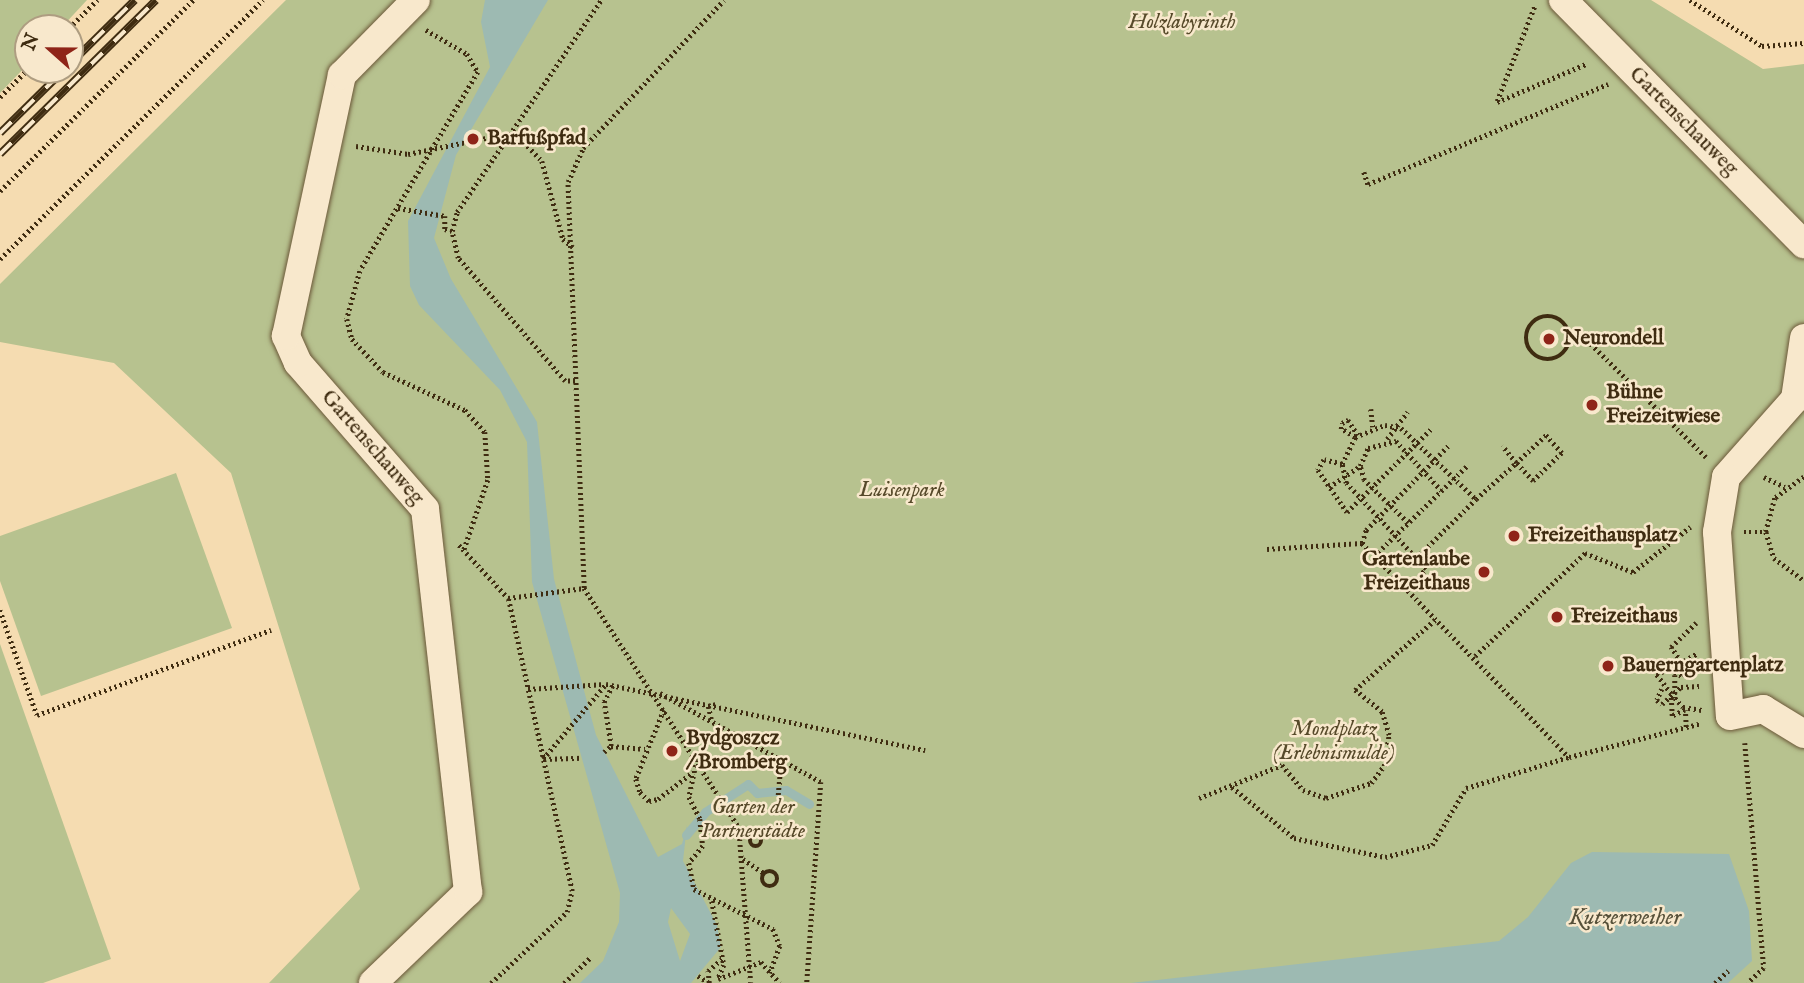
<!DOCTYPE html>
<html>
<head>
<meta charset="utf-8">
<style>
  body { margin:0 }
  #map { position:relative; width:1804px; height:983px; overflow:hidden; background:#f5dcb1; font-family:"IM FELL English",serif }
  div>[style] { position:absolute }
  .green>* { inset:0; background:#b7c28f }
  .water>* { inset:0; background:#9dbab2 }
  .stream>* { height:9px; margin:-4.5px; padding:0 4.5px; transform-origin:4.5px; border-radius:4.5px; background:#9dbab2 }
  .path>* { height:4.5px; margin-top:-2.25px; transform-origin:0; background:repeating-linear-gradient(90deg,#3f2c11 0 2px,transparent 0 5.5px) }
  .path>.ring { margin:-2.25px; padding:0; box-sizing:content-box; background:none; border:4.5px solid #3f2c11; border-radius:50% }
  .roads { filter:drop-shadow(0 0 2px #6c5839) drop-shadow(0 0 2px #6c5839) }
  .street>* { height:28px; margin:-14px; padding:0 14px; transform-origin:14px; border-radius:14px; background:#f8e8cc }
  .rail>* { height:8px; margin-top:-4px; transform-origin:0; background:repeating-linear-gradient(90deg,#f8e8cc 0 16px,#3f2c11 0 32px); box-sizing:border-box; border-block:2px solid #3f2c11 }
  .dots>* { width:19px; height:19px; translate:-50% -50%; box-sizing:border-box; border:4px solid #f8e8cc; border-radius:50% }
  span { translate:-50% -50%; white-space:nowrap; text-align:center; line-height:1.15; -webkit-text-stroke:5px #f8e8cc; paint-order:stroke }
  .park-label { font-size:21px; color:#574a2a; font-style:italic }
  .street-label { font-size:21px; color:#3f2c11 }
  .poi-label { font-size:21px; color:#3f2c11; font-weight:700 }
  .left { translate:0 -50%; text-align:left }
  .right { translate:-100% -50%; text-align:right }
  .water-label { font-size:23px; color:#565039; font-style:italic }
  .north { position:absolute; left:14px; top:14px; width:70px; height:70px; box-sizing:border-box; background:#f8e8cc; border:2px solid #ae9d81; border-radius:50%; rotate:291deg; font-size:19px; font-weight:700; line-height:28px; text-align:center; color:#3f2c11 }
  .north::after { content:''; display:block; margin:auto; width:24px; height:32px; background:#8f2418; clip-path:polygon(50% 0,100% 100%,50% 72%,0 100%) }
</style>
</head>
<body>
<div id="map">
  <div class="green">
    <div style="clip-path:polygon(0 0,87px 0,61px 28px,28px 28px,28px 64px,0 93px)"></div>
    <div style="clip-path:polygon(286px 0,1651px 0,1763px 69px,1804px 64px,1804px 983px,269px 983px,360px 889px,231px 473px,114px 363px,0 342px,0 284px)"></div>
    <div style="clip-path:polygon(176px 473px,232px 628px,41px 696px,0 581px,0 536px)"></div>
    <div style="clip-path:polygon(0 644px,111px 959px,43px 983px,0 983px)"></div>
  </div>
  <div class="water">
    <div style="clip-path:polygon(evenodd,485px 0,548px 0,456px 155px,434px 238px,451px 279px,537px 422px,554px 579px,596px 735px,658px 857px,682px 844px,687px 825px,683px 861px,717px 925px,721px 947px,691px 983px,580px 983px,603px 961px,619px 922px,620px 893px,532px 582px,527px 442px,500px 390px,419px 305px,410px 286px,408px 221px,490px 67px,481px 22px,485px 0,671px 908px,690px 934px,680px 961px,668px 922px,671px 908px)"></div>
    <div style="clip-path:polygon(1592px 852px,1729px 854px,1749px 911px,1752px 961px,1728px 983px,1131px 983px,1499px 941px,1528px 917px,1571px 863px)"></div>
  </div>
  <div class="stream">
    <div style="left:686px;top:835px;width:30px;rotate:-50deg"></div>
    <div style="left:705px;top:812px;width:51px;rotate:-33.1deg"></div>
    <div style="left:748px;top:784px;width:13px;rotate:45deg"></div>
    <div style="left:757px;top:793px;width:29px;rotate:-6deg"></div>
    <div style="left:786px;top:790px;width:27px;rotate:31deg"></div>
  </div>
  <div class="path">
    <div style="left:1690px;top:0;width:85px;rotate:32.6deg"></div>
    <div style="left:1762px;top:46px;width:42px;rotate:-4.1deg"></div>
    <div style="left:69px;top:28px;width:40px;rotate:-45deg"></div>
    <div style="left:426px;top:30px;width:48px;rotate:30.3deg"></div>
    <div style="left:467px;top:54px;width:21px;rotate:59deg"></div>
    <div style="left:478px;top:72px;width:231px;rotate:120.7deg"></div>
    <div style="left:360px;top:271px;width:50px;rotate:105.2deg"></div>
    <div style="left:347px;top:319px;width:21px;rotate:76deg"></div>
    <div style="left:352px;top:339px;width:45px;rotate:46.8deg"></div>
    <div style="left:383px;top:372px;width:90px;rotate:24.9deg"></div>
    <div style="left:465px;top:410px;width:30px;rotate:48deg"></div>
    <div style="left:485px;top:432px;width:48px;rotate:86.4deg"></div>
    <div style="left:488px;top:480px;width:74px;rotate:108.9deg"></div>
    <div style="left:0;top:97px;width:40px;rotate:-45deg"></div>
    <div style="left:1497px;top:101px;width:103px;rotate:-68.4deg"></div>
    <div style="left:1497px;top:102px;width:97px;rotate:-23.1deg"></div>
    <div style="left:356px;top:146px;width:53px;rotate:8.7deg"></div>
    <div style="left:408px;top:154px;width:90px;rotate:-11.6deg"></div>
    <div style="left:496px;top:136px;width:24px;rotate:5deg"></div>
    <div style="left:520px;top:138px;width:32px;rotate:46deg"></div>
    <div style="left:542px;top:161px;width:81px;rotate:74.9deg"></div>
    <div style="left:563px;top:239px;width:13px;rotate:39deg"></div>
    <div style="left:1364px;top:172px;width:13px;rotate:72deg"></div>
    <div style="left:1368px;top:184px;width:260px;rotate:-22.6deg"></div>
    <div style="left:0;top:191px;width:272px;rotate:-44.7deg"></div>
    <div style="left:398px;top:208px;width:48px;rotate:9.7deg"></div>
    <div style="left:445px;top:216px;width:13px;rotate:90deg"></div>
    <div style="left:445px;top:229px;width:7px;rotate:16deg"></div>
    <div style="left:0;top:259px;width:369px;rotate:-44.6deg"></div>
    <div class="ring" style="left:1526px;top:316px;width:39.5px;height:39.5px"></div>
    <div style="left:1571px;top:339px;width:16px;rotate:4deg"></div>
    <div style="left:1587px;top:340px;width:167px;rotate:44.5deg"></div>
    <div style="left:575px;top:381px;width:10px;rotate:180deg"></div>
    <div style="left:565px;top:381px;width:163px;rotate:-131deg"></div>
    <div style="left:458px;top:258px;width:28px;rotate:-103deg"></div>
    <div style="left:452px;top:231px;width:20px;rotate:-75deg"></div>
    <div style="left:457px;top:212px;width:256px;rotate:-55.8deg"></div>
    <div style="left:1371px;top:409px;width:18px;rotate:84deg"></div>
    <div style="left:1355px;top:437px;width:16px;rotate:-150deg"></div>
    <div style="left:1341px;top:429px;width:6px;rotate:-81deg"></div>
    <div style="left:1342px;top:423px;width:7px;rotate:-27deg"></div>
    <div style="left:1348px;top:420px;width:18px;rotate:56deg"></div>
    <div style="left:1387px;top:439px;width:34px;rotate:-53deg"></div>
    <div style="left:1342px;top:464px;width:18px;rotate:-167deg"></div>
    <div style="left:1324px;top:460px;width:12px;rotate:121deg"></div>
    <div style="left:1318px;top:470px;width:51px;rotate:55.4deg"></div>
    <div style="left:1347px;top:512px;width:118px;rotate:-44.7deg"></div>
    <div style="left:1764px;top:477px;width:23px;rotate:25deg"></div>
    <div style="left:1804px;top:477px;width:36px;rotate:144deg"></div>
    <div style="left:1775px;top:498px;width:35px;rotate:105deg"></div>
    <div style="left:1766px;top:532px;width:27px;rotate:73deg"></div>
    <div style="left:1774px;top:558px;width:38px;rotate:37deg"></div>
    <div style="left:1329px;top:487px;width:37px;rotate:-34deg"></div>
    <div style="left:1408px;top:523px;width:62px;rotate:-135.7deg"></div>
    <div style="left:1364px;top:480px;width:15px;rotate:-106deg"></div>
    <div style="left:1360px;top:466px;width:20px;rotate:-66deg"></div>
    <div style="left:1368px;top:448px;width:29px;rotate:-14deg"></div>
    <div style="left:1396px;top:441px;width:67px;rotate:47.4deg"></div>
    <div style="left:1744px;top:532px;width:22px"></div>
    <div style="left:1362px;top:543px;width:14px;rotate:-73deg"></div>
    <div style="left:1366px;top:530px;width:119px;rotate:-45.7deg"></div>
    <div style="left:459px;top:545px;width:72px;rotate:47.2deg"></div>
    <div style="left:508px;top:598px;width:77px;rotate:-7.5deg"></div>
    <div style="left:584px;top:588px;width:406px;rotate:-92.3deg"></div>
    <div style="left:568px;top:182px;width:37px;rotate:-66deg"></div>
    <div style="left:583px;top:148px;width:204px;rotate:-46.4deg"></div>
    <div style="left:1267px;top:549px;width:95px;rotate:-3.6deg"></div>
    <div style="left:1362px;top:543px;width:298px;rotate:46deg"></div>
    <div style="left:1569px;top:757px;width:137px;rotate:-14.3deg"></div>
    <div style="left:1374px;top:556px;width:131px;rotate:-44.1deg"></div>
    <div style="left:1416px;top:558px;width:84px;rotate:-44.5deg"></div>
    <div style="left:1476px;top:499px;width:54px;rotate:-42deg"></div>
    <div style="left:1516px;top:463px;width:41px;rotate:-43deg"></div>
    <div style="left:1546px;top:435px;width:24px;rotate:48deg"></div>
    <div style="left:1562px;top:453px;width:40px;rotate:136deg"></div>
    <div style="left:1533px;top:481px;width:25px;rotate:-133deg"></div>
    <div style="left:1516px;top:463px;width:22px;rotate:-129deg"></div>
    <div style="left:584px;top:588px;width:286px;rotate:57.1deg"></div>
    <div style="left:739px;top:828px;width:155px;rotate:85.6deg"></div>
    <div style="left:1407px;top:588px;width:27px;rotate:-45deg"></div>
    <div style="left:1426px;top:569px;width:117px;rotate:-132.9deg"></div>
    <div style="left:1346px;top:483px;width:19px;rotate:-102deg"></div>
    <div style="left:1342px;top:464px;width:30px;rotate:-64deg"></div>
    <div style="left:1355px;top:437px;width:32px;rotate:-22deg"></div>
    <div style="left:1385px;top:425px;width:16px;rotate:11deg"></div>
    <div style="left:1401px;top:428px;width:103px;rotate:43.4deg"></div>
    <div style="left:0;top:610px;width:111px;rotate:70.6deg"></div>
    <div style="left:37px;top:715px;width:249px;rotate:-20deg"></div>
    <div style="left:1475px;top:656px;width:151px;rotate:-43.1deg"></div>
    <div style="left:1585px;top:553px;width:52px;rotate:21.6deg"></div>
    <div style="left:1633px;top:572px;width:73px;rotate:-38.3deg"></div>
    <div style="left:1670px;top:669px;width:30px;rotate:-30deg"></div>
    <div style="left:1675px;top:675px;width:23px;rotate:90deg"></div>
    <div style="left:1675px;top:698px;width:12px;rotate:48deg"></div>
    <div style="left:1683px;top:707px;width:19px;rotate:9deg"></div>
    <div style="left:528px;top:689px;width:77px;rotate:-3.7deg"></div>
    <div style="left:1662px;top:689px;width:12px;rotate:114deg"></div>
    <div style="left:1657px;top:700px;width:6px;rotate:39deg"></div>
    <div style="left:1662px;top:704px;width:25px;rotate:-42deg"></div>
    <div style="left:1681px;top:687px;width:18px;rotate:-3deg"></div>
    <div style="left:660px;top:693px;width:184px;rotate:28.9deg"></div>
    <div style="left:821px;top:782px;width:201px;rotate:94deg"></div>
    <div style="left:664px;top:710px;width:74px;rotate:112.1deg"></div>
    <div style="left:636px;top:779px;width:14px;rotate:73deg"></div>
    <div style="left:640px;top:792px;width:13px;rotate:45deg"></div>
    <div style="left:649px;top:801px;width:9px;rotate:-13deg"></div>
    <div style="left:658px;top:799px;width:44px;rotate:-37.6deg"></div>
    <div style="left:711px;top:719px;width:13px;rotate:-103deg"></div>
    <div style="left:708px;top:706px;width:8px;rotate:-14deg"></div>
    <div style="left:1686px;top:727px;width:17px;rotate:-93deg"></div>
    <div style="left:1685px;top:710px;width:14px;rotate:155deg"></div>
    <div style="left:1672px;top:716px;width:22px;rotate:-93deg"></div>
    <div style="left:1671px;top:694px;width:25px;rotate:-127deg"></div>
    <div style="left:1656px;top:674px;width:15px;rotate:-20deg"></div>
    <div style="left:1670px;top:669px;width:14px;rotate:30deg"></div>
    <div style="left:1682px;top:676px;width:7px;rotate:-45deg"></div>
    <div style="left:1687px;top:671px;width:29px;rotate:-124deg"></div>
    <div style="left:1671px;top:647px;width:35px;rotate:-44deg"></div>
    <div style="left:1745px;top:743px;width:226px;rotate:85.2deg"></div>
    <div style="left:1764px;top:968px;width:22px;rotate:137deg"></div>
    <div style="left:611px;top:746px;width:34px;rotate:5deg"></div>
    <div style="left:604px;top:752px;width:9px;rotate:-41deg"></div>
    <div style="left:611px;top:746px;width:45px;rotate:-99deg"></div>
    <div style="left:604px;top:702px;width:20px;rotate:-63deg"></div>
    <div style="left:543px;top:759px;width:98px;rotate:-50deg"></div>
    <div style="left:606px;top:684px;width:326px;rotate:11.7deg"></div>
    <div style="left:544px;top:759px;width:38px;rotate:-2deg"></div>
    <div style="left:697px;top:760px;width:38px;rotate:102deg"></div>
    <div style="left:689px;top:797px;width:25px;rotate:63deg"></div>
    <div style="left:700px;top:819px;width:27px;rotate:84deg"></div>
    <div style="left:703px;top:846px;width:22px;rotate:129deg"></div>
    <div style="left:689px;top:863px;width:26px;rotate:79deg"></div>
    <div style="left:694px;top:889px;width:89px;rotate:26.9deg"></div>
    <div style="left:773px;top:929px;width:18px;rotate:68deg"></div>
    <div style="left:780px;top:946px;width:29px;rotate:110deg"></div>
    <div style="left:1232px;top:787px;width:80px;rotate:39.4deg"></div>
    <div style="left:1294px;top:838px;width:93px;rotate:11.8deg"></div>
    <div style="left:1385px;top:857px;width:49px;rotate:-14.3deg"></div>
    <div style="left:1432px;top:845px;width:66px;rotate:-59.2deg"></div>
    <div style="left:1466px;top:788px;width:108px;rotate:-16.8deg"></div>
    <div style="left:778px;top:795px;width:38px;rotate:-85deg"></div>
    <div style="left:1199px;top:798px;width:89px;rotate:-21.7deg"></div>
    <div style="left:1282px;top:765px;width:33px;rotate:50deg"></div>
    <div style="left:1303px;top:790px;width:24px;rotate:19deg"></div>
    <div style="left:1326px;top:798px;width:47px;rotate:-18.4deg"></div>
    <div style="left:1371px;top:783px;width:21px;rotate:-53deg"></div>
    <div style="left:1384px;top:766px;width:31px;rotate:-81deg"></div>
    <div style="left:1389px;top:735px;width:24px;rotate:-107deg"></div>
    <div style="left:1382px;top:712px;width:35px;rotate:-141deg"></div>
    <div style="left:1355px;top:690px;width:109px;rotate:-41.3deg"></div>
    <div class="ring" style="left:750px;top:835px;width:7.5px;height:7.5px"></div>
    <div style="left:743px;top:859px;width:25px;rotate:34deg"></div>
    <div class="ring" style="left:762px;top:871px;width:11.5px;height:11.5px"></div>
    <div style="left:712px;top:901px;width:65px;rotate:79.4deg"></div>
    <div style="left:724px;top:965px;width:15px;rotate:113deg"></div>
    <div style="left:718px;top:979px;width:46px;rotate:-21.6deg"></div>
    <div style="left:761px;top:962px;width:28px;rotate:48deg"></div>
    <div style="left:698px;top:976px;width:12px;rotate:31deg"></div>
    <div style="left:491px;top:983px;width:104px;rotate:-43.1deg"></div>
    <div style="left:567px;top:912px;width:22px;rotate:-77deg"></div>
    <div style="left:572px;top:891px;width:300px;rotate:-102.3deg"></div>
    <div style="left:564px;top:983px;width:36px;rotate:-44deg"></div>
    <div style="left:709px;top:983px;width:12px;rotate:-95deg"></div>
    <div style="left:708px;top:971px;width:20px;rotate:-41deg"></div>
    <div style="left:1715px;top:983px;width:18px;rotate:-43deg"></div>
  </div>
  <div class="roads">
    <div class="street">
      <div style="left:1563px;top:0;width:343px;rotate:45.4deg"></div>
      <div style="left:1804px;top:338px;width:62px;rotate:98.4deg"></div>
      <div style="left:1795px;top:399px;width:104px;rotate:131.5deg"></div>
      <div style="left:1726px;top:477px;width:56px;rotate:99.3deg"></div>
      <div style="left:1717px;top:532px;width:184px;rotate:86deg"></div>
      <div style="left:1730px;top:716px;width:34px;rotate:-12deg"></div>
      <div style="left:1763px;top:709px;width:48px;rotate:31.4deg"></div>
      <div style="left:373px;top:983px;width:132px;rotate:-43.8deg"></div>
      <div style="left:468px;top:892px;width:385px;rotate:-96.4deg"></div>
      <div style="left:425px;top:509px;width:194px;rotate:-131deg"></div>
      <div style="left:298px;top:363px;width:30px;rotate:-114deg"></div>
      <div style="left:286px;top:336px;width:267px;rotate:-77.9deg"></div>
      <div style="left:342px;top:75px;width:105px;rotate:-45.4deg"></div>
    </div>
  </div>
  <div class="rail">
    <div style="left:70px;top:64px;width:91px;rotate:-44.6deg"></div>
    <div style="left:0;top:133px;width:90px;rotate:-44.5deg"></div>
    <div style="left:0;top:154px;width:219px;rotate:-44.6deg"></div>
  </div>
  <div class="dots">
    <div style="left:473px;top:139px;background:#8f2418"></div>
    <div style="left:1549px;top:339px;background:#8f2418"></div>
    <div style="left:1592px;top:405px;background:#8f2418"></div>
    <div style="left:1514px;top:536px;background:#8f2418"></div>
    <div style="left:1484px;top:572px;background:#8f2418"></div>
    <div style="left:1557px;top:617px;background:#8f2418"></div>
    <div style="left:1608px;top:666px;background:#8f2418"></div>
    <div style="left:672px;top:751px;background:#8f2418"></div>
  </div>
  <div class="park-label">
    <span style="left:1182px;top:23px">Holzlabyrinth</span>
    <span style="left:902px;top:491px">Luisenpark</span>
    <span style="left:1334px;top:742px">Mondplatz<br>(Erlebnismulde)</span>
    <span style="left:753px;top:820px">Garten der<br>Partnerstädte</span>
  </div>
  <div class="street-label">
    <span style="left:1683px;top:122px;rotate:45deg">Gartenschauweg</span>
    <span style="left:372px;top:448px;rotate:49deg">Gartenschauweg</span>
  </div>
  <div class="poi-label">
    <span class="left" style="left:487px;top:139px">Barfußpfad</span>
    <span class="left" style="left:1563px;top:339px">Neurondell</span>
    <span class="left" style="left:1606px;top:405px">Bühne<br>Freizeitwiese</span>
    <span class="left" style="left:1528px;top:536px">Freizeithausplatz</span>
    <span class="right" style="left:1470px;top:572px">Gartenlaube<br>Freizeithaus</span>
    <span class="left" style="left:1571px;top:617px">Freizeithaus</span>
    <span class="left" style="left:1622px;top:666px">Bauerngartenplatz</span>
    <span class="left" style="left:686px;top:751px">Bydgoszcz<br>/ Bromberg</span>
  </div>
  <div class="water-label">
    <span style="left:1625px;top:918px">Kutzerweiher</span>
  </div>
  <div class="north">N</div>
</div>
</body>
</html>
